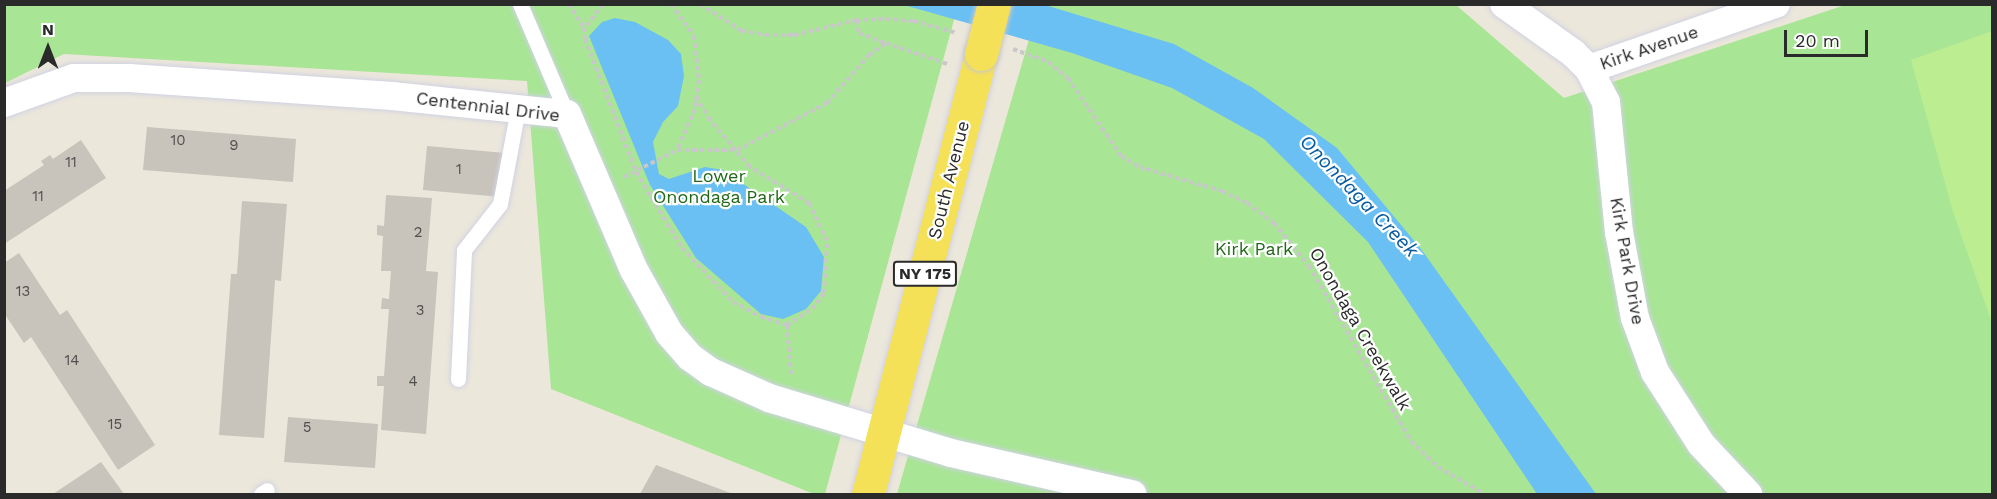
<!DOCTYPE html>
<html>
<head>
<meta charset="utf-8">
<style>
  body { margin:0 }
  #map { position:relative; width:1997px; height:499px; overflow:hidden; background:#ece7db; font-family:"Work Sans",sans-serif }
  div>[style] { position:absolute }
  .green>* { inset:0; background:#a8e595 }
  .pitch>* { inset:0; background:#bced90 }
  .water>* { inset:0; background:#6ac0f3 }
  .building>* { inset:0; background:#c8c3bb }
  .path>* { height:4px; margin-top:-2px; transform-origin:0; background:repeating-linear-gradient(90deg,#c8c8c8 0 4.5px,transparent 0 7.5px) }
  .roads { filter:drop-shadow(0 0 2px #d0d2e3) drop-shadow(0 0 2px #d0d2e3) }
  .lane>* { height:15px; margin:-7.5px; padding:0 7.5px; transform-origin:7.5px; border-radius:7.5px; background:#fff }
  .street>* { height:28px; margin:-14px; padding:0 14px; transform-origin:14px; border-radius:14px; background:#fff }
  .primary>* { height:33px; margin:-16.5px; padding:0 16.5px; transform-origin:16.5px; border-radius:16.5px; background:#f5e157 }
  .bridges { filter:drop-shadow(0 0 2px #c8c8c8) drop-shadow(0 0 2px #c8c8c8) }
  .primary-bridge>* { height:33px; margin:-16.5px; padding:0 16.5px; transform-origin:16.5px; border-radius:16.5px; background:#f5e157 }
  span { translate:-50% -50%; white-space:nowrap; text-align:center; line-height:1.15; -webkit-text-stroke:4.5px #fff; paint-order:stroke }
  .number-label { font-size:15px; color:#52504e }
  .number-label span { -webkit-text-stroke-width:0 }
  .shield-label span { padding:2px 4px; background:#fff; border:2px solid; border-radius:4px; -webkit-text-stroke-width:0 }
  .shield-label { font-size:16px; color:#2a2a2a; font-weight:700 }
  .street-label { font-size:18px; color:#2a2a2a }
  .park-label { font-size:18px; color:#206917 }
  .water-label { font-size:20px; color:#095b9f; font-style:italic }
  .frame { position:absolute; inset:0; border:6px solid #2a2a2a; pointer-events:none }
  .north { position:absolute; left:18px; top:18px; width:60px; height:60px; -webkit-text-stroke:4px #fff; paint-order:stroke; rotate:0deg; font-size:16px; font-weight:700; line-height:24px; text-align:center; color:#2a2a2a }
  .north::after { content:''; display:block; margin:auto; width:21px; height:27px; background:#2a2a2a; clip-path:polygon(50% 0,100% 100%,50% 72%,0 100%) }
  .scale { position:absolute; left:1784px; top:30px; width:84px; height:27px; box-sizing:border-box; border:3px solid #2a2a2a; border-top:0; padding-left:8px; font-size:18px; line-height:21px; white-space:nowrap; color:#2a2a2a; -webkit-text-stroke:4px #fff; paint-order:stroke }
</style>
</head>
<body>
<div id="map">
  <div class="green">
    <div style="clip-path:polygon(5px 5px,958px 5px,825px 494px,814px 494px,551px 389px,527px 81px,64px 54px,5px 83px)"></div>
    <div style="clip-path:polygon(1039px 5px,1456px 5px,1564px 98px,1845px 5px,1992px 5px,1992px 494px,897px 494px)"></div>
  </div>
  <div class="pitch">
    <div style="clip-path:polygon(1992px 31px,1992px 323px,1953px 212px,1911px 60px)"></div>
  </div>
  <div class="water">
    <div style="clip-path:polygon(904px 5px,1045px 5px,1174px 44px,1253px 88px,1337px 148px,1421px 249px,1596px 494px,1537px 494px,1368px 242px,1264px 139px,1172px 88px,1072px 53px)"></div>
    <div style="clip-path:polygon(615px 18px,635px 22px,668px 40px,681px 54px,684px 76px,678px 106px,663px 122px,653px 142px,659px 174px,669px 179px,705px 167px,723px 170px,806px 227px,824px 257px,821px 291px,806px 309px,783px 319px,761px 314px,696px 258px,650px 185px,589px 36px,602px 22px)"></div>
  </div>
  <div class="building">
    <div style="clip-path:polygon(147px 127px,296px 139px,293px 182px,143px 170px)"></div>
    <div style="clip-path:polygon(81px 140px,106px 178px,4px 244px,4px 191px,44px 165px,41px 161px,50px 155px,53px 159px)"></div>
    <div style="clip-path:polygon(427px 146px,505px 153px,501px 197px,423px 190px)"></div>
    <div style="clip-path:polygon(386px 195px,432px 198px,426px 271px,438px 272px,426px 434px,381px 430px,384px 386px,377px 386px,377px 376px,384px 376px,389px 309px,381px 309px,382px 298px,389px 299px,391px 271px,381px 271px,383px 236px,377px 235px,377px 225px,384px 226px)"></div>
    <div style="clip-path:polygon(242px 201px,287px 204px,281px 281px,275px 280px,264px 438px,219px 435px,231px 274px,237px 274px)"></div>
    <div style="clip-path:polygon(19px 253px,60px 315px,67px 310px,155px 445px,118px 470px,31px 337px,24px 343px,4px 313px,4px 263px)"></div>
    <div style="clip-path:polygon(288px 417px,378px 424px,375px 468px,284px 462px)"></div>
    <div style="clip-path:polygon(101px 462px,124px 494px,53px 494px)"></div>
    <div style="clip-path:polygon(656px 465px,733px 494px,640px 494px)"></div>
  </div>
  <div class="path">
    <div style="left:569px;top:4px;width:28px;rotate:58deg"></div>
    <div style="left:603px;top:4px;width:31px;rotate:128deg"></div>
    <div style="left:584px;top:28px;width:11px;rotate:85deg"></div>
    <div style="left:585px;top:39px;width:142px;rotate:69deg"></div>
    <div style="left:636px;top:172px;width:89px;rotate:58.8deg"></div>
    <div style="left:682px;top:248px;width:74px;rotate:46.6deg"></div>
    <div style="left:733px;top:302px;width:32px;rotate:28deg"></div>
    <div style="left:761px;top:317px;width:27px;rotate:17deg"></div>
    <div style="left:787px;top:325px;width:30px;rotate:-33deg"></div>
    <div style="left:812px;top:309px;width:20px;rotate:-53deg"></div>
    <div style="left:824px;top:293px;width:52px;rotate:-86.7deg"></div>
    <div style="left:827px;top:241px;width:42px;rotate:-115.3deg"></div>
    <div style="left:809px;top:203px;width:69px;rotate:-148.6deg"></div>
    <div style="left:750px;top:167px;width:62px;rotate:-130.4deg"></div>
    <div style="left:710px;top:120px;width:26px;rotate:-121deg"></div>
    <div style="left:671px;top:4px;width:39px;rotate:54deg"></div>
    <div style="left:694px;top:36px;width:44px;rotate:83.5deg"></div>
    <div style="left:699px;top:80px;width:29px;rotate:98deg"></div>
    <div style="left:695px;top:109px;width:45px;rotate:113.7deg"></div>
    <div style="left:700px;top:4px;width:50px;rotate:32.7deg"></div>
    <div style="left:742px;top:31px;width:24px;rotate:9deg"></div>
    <div style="left:766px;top:35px;width:28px"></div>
    <div style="left:794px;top:35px;width:64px;rotate:-13.6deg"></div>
    <div style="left:856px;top:20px;width:30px;rotate:-2deg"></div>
    <div style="left:886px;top:19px;width:28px;rotate:4deg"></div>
    <div style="left:914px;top:21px;width:45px;rotate:15.6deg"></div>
    <div style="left:856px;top:20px;width:13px;rotate:77deg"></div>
    <div style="left:859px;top:33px;width:28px;rotate:21deg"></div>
    <div style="left:1013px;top:49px;width:37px;rotate:20deg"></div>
    <div style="left:1048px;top:62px;width:26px;rotate:39deg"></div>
    <div style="left:1068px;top:78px;width:94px;rotate:55.8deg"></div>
    <div style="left:1121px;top:156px;width:21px;rotate:31deg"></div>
    <div style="left:1139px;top:167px;width:86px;rotate:16.1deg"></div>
    <div style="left:1222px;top:191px;width:28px;rotate:26deg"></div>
    <div style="left:1247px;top:203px;width:34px;rotate:37deg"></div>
    <div style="left:1274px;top:223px;width:55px;rotate:50.9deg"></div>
    <div style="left:1309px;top:266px;width:203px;rotate:59.8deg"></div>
    <div style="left:1411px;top:441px;width:37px;rotate:44deg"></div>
    <div style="left:1438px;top:467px;width:53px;rotate:30.4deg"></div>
    <div style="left:624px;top:177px;width:59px;rotate:-27deg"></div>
    <div style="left:677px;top:150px;width:60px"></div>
    <div style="left:737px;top:150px;width:102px;rotate:-27.6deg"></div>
    <div style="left:827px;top:103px;width:64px;rotate:-48.8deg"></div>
    <div style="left:869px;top:55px;width:21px;rotate:-35deg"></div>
    <div style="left:886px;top:43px;width:65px;rotate:19deg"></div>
    <div style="left:787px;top:325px;width:50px;rotate:85.4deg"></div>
  </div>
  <div class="roads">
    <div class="lane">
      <div style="left:520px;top:4px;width:120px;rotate:66.9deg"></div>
      <div style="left:458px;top:379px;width:129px;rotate:-87.3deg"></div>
      <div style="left:464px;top:250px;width:58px;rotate:-52deg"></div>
      <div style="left:500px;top:204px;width:97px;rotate:-79.3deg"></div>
      <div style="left:261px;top:494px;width:7px;rotate:-34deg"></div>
    </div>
    <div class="street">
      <div style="left:1504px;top:4px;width:85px;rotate:35.4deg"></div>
      <div style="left:1573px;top:53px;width:23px;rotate:45deg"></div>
      <div style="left:1589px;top:69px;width:198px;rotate:-19.2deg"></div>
      <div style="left:1589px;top:69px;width:37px;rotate:63deg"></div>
      <div style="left:1606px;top:102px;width:131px;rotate:84.3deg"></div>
      <div style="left:1619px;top:232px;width:87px;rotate:79.5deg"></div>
      <div style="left:1635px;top:318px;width:58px;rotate:69.7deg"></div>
      <div style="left:1655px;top:372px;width:85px;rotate:57.4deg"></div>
      <div style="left:1701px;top:444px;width:69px;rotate:46.8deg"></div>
      <div style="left:4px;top:103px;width:74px;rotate:-19.7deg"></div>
      <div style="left:74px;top:78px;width:55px"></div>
      <div style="left:129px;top:78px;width:264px;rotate:3.9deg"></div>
      <div style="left:392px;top:96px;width:176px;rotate:5.9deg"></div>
      <div style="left:567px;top:114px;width:170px;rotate:66.8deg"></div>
      <div style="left:634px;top:270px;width:72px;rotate:60.9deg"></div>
      <div style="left:669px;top:333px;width:32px;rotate:49deg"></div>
      <div style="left:690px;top:357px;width:26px;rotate:36deg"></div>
      <div style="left:711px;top:372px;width:64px;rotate:24.1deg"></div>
      <div style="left:769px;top:398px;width:190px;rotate:16.8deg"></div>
      <div style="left:951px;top:453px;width:186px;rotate:12.8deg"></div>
    </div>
    <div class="primary">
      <div style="left:868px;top:494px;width:454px;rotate:-75.6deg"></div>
    </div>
  </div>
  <div class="bridges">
    <div class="primary-bridge">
      <div style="left:981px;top:54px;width:52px;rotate:-75.4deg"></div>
    </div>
  </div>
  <div class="number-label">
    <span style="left:178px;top:141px">10</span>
    <span style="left:234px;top:146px">9</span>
    <span style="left:71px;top:163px">11</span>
    <span style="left:459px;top:170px">1</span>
    <span style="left:38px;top:197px">11</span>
    <span style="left:418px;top:233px">2</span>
    <span style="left:23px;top:292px">13</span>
    <span style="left:420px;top:311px">3</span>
    <span style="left:72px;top:361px">14</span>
    <span style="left:413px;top:382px">4</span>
    <span style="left:115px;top:425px">15</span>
    <span style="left:307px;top:428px">5</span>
  </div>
  <div class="shield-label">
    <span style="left:925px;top:274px">NY 175</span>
  </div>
  <div class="street-label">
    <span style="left:1649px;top:48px;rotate:-19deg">Kirk Avenue</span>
    <span style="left:488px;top:107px;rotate:7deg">Centennial Drive</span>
    <span style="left:949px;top:180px;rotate:-76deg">South Avenue</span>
    <span style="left:1627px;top:261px;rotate:80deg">Kirk Park Drive</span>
    <span style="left:1360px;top:329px;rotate:60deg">Onondaga Creekwalk</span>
  </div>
  <div class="park-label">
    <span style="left:719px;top:187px">Lower<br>Onondaga Park</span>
    <span style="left:1254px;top:249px">Kirk Park</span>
  </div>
  <div class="water-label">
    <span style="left:1359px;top:196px;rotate:46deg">Onondaga Creek</span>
  </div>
  <div class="frame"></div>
  <div class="north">N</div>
  <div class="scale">20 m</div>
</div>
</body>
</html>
